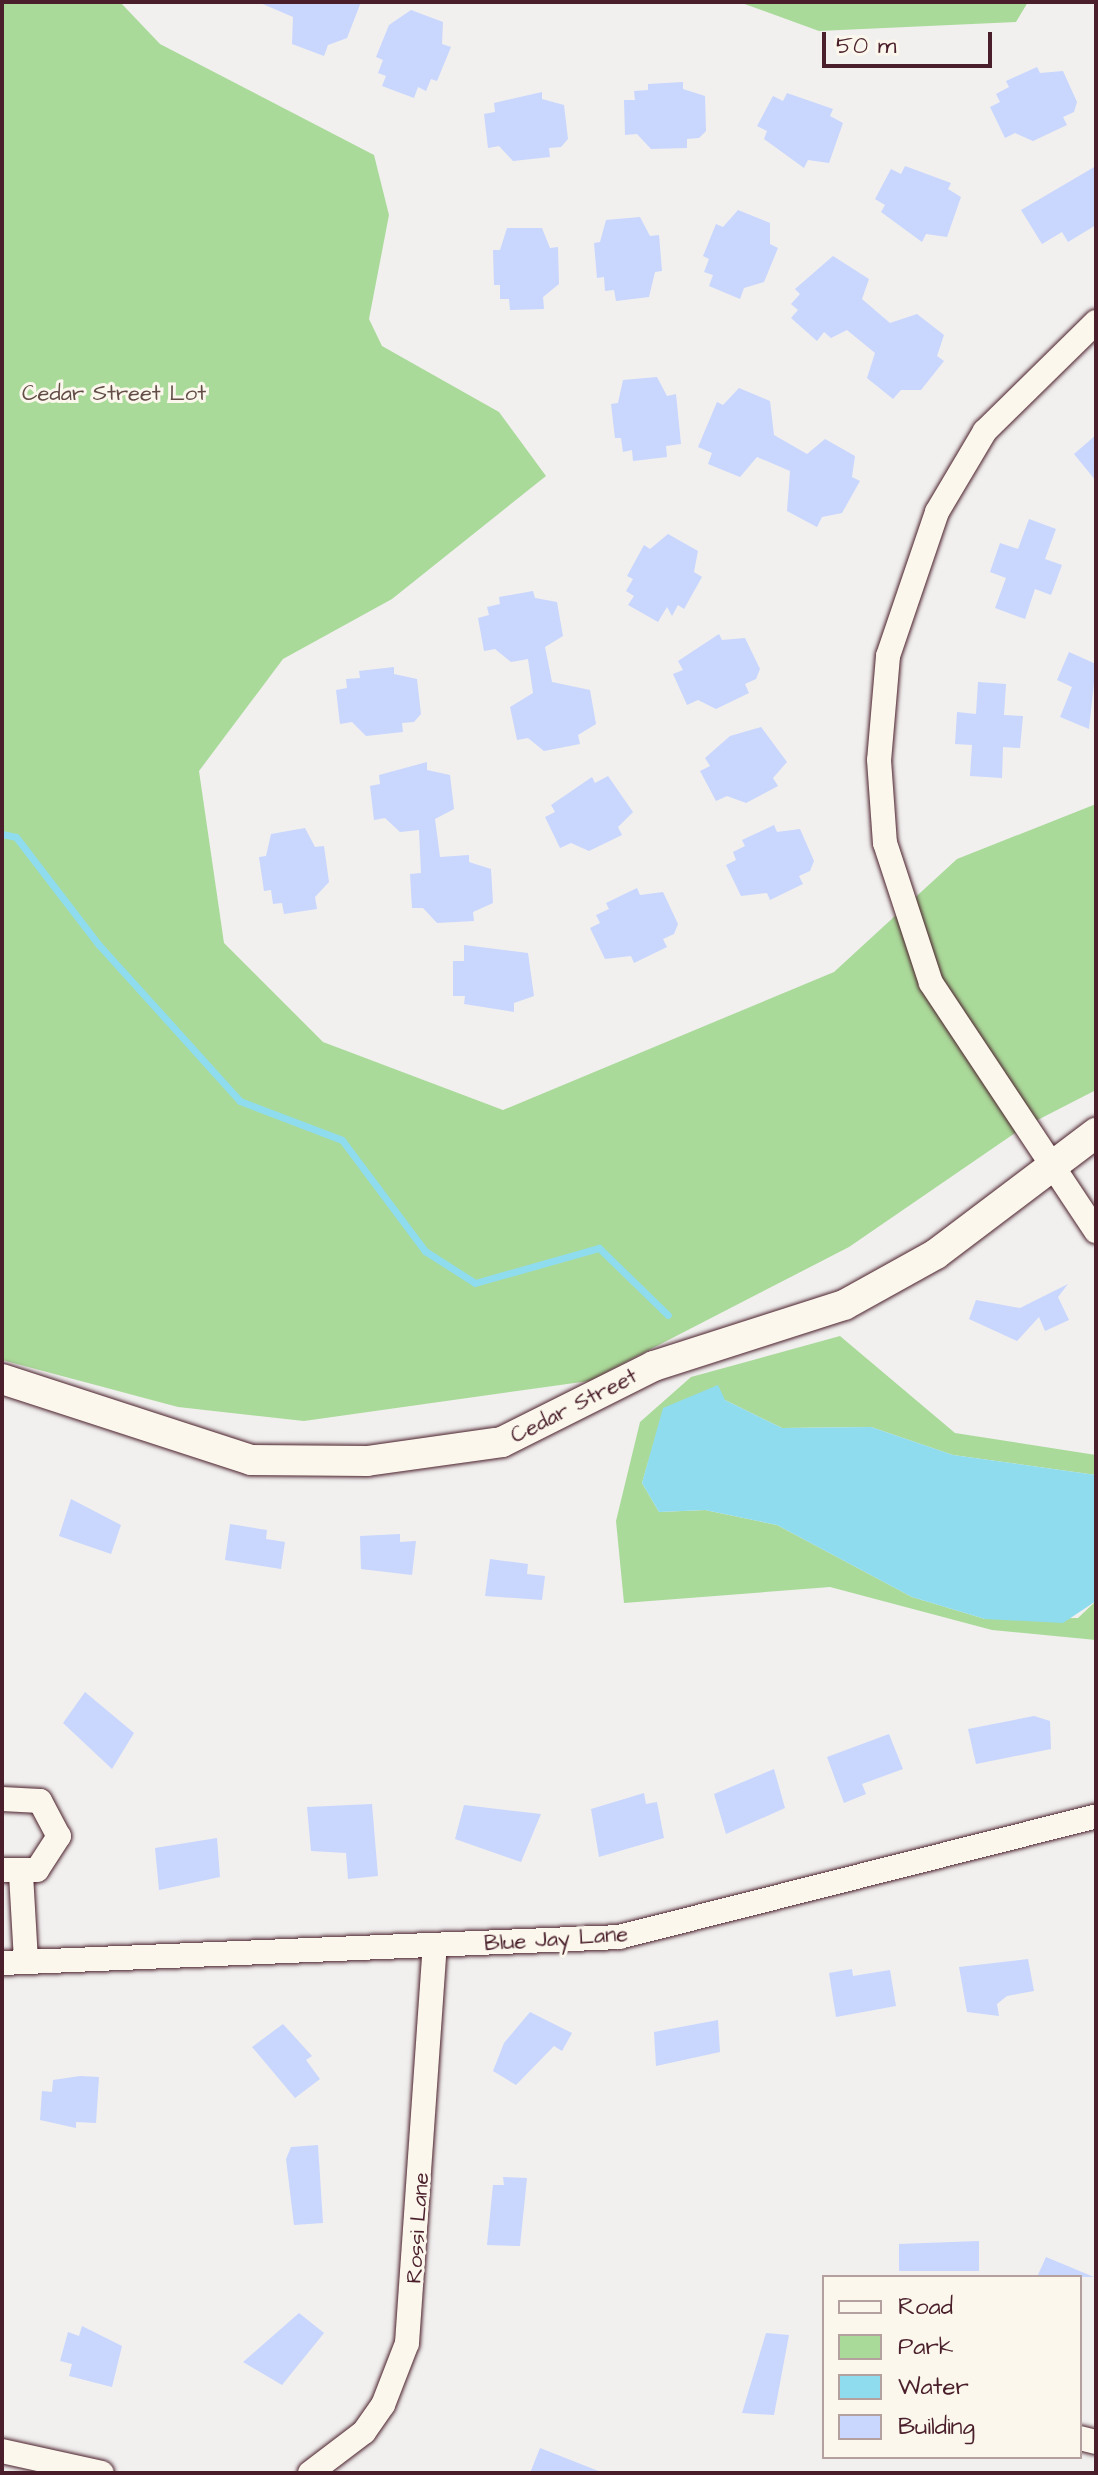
<!DOCTYPE html>
<html>
<head>
<meta charset="utf-8">
<style>
  body { margin:0 }
  #map { position:relative; width:1098px; height:2475px; overflow:hidden; background:#f1f0ef; font-family:"Architects Daughter",sans-serif }
  div>[style] { position:absolute }
  .green>* { inset:0; background:#aada9a }
  .water>* { inset:0; background:#8fdcee }
  .stream>* { height:7px; margin:-3.5px; padding:0 3.5px; transform-origin:3.5px; border-radius:3.5px; background:#8fdcee }
  .building>* { inset:0; background:#c9d6fd }
  .roads { filter:drop-shadow(0 0 2px #4a1f2b) drop-shadow(0 0 2px #4a1f2b) }
  .minor>* { height:24px; margin:-12px; padding:0 12px; transform-origin:12px; border-radius:12px; background:#fbf7ec }
  .tertiary>* { height:30px; margin:-15px; padding:0 15px; transform-origin:15px; border-radius:15px; background:#fbf7ec }
  span { translate:-50% -50%; white-space:nowrap; text-align:center; line-height:1.15; -webkit-text-stroke:6px #fbf7ec; paint-order:stroke }
  .park-label { font-size:22px; color:#624e47 }
  .street-label { font-size:22px; color:#4a1f2b }
  .frame { position:absolute; inset:0; border:4px solid #4a1f2b; pointer-events:none }
  .legend { position:absolute; left:822px; top:2275px; width:260px; height:184px; box-sizing:border-box; background:#fbf7ec; border:2px solid #b4a19f; margin:0; padding:10px 14px; list-style:none; font-size:24px; color:#4a1f2b }
  .legend li { display:flex; align-items:center; gap:16px; height:40px }
  .legend b { width:40px; border:2px solid #b4a19f }
  .scale { position:absolute; left:822px; top:32px; width:170px; height:36px; box-sizing:border-box; border:4px solid #4a1f2b; border-top:0; padding-left:10px; font-size:24px; line-height:28px; white-space:nowrap; color:#4a1f2b; -webkit-text-stroke:6px #fbf7ec; paint-order:stroke }
</style>
</head>
<body>
<div id="map">
  <div class="green">
    <div style="clip-path:polygon(2px 2px,120px 2px,160px 44px,374px 155px,389px 215px,369px 319px,382px 346px,499px 412px,546px 476px,392px 599px,283px 659px,199px 771px,224px 943px,323px 1042px,503px 1110px,834px 972px,957px 859px,1096px 804px,1096px 1090px,1024px 1127px,849px 1247px,589px 1381px,304px 1421px,178px 1407px,2px 1360px)"></div>
    <div style="clip-path:polygon(739px 2px,1028px 2px,1016px 22px,819px 31px)"></div>
    <div style="clip-path:polygon(840px 1336px,955px 1433px,1096px 1455px,1096px 1475px,953px 1455px,871px 1427px,782px 1428px,725px 1400px,664px 1408px,642px 1483px,659px 1512px,705px 1510px,777px 1525px,912px 1597px,985px 1619px,1078px 1618px,1096px 1601px,1096px 1640px,992px 1630px,830px 1587px,624px 1603px,616px 1521px,640px 1422px,691px 1377px)"></div>
  </div>
  <div class="water">
    <div style="clip-path:polygon(718px 1385px,725px 1400px,782px 1428px,871px 1427px,953px 1455px,1096px 1475px,1096px 1601px,1063px 1623px,985px 1619px,912px 1597px,777px 1525px,705px 1510px,659px 1512px,642px 1483px,663px 1408px)"></div>
  </div>
  <div class="stream">
    <div style="left:2px;top:834px;width:14px;rotate:12deg"></div>
    <div style="left:16px;top:837px;width:136px;rotate:52.5deg"></div>
    <div style="left:99px;top:945px;width:210px;rotate:47.9deg"></div>
    <div style="left:240px;top:1101px;width:109px;rotate:20.9deg"></div>
    <div style="left:342px;top:1140px;width:139px;rotate:53.2deg"></div>
    <div style="left:425px;top:1251px;width:59px;rotate:32.6deg"></div>
    <div style="left:475px;top:1283px;width:129px;rotate:-15.8deg"></div>
    <div style="left:599px;top:1248px;width:96px;rotate:44.2deg"></div>
  </div>
  <div class="building">
    <div style="clip-path:polygon(258px 2px,361px 2px,347px 38px,328px 45px,324px 56px,292px 44px,293px 17px)"></div>
    <div style="clip-path:polygon(411px 10px,443px 22px,442px 44px,451px 47px,437px 81px,431px 79px,426px 91px,418px 87px,414px 98px,382px 86px,386px 76px,378px 73px,383px 60px,376px 57px,389px 25px)"></div>
    <div style="clip-path:polygon(1037px 67px,1040px 73px,1063px 71px,1077px 102px,1074px 112px,1063px 117px,1067px 125px,1033px 141px,1015px 133px,1005px 138px,990px 107px,1000px 102px,996px 94px,1009px 87px,1006px 81px)"></div>
    <div style="clip-path:polygon(683px 82px,683px 89px,705px 96px,706px 131px,699px 138px,687px 139px,687px 148px,651px 149px,637px 134px,625px 135px,624px 100px,635px 100px,634px 91px,648px 90px,648px 84px)"></div>
    <div style="clip-path:polygon(542px 92px,542px 99px,564px 105px,568px 139px,561px 147px,549px 148px,550px 157px,513px 161px,499px 146px,488px 148px,484px 114px,495px 112px,494px 103px)"></div>
    <div style="clip-path:polygon(787px 93px,833px 109px,830px 116px,843px 123px,829px 163px,808px 160px,804px 168px,764px 139px,767px 131px,757px 126px,773px 96px,783px 101px)"></div>
    <div style="clip-path:polygon(905px 166px,951px 183px,948px 189px,961px 197px,947px 237px,926px 234px,922px 242px,881px 212px,885px 205px,875px 199px,891px 169px,901px 174px)"></div>
    <div style="clip-path:polygon(1096px 166px,1096px 225px,1068px 242px,1062px 232px,1042px 244px,1021px 210px)"></div>
    <div style="clip-path:polygon(738px 210px,770px 223px,770px 244px,778px 248px,764px 282px,744px 288px,740px 299px,709px 286px,713px 275px,704px 272px,709px 259px,703px 256px,716px 224px,723px 227px)"></div>
    <div style="clip-path:polygon(640px 217px,650px 236px,659px 235px,662px 271px,655px 272px,649px 297px,616px 301px,614px 290px,605px 291px,604px 277px,597px 278px,594px 243px,600px 242px,606px 220px)"></div>
    <div style="clip-path:polygon(507px 228px,542px 228px,550px 248px,558px 247px,559px 284px,543px 297px,544px 309px,510px 310px,509px 299px,500px 299px,500px 285px,494px 285px,493px 250px,500px 250px)"></div>
    <div style="clip-path:polygon(833px 256px,869px 279px,862px 299px,890px 323px,917px 314px,944px 335px,937px 356px,944px 361px,921px 390px,901px 390px,893px 399px,867px 378px,875px 353px,847px 330px,831px 338px,824px 332px,817px 341px,791px 318px,798px 310px,791px 304px,800px 294px,795px 289px)"></div>
    <div style="clip-path:polygon(657px 377px,667px 396px,676px 394px,681px 444px,666px 446px,667px 457px,633px 461px,632px 450px,623px 452px,621px 438px,615px 438px,611px 404px,618px 403px,623px 380px)"></div>
    <div style="clip-path:polygon(739px 388px,770px 401px,774px 435px,807px 454px,825px 439px,855px 456px,852px 477px,860px 481px,842px 513px,822px 517px,817px 527px,787px 511px,790px 471px,757px 457px,740px 477px,708px 464px,712px 453px,698px 447px,717px 402px,723px 405px)"></div>
    <div style="clip-path:polygon(1096px 435px,1096px 481px,1074px 454px)"></div>
    <div style="clip-path:polygon(1029px 519px,1056px 529px,1045px 559px,1062px 565px,1051px 595px,1035px 589px,1025px 619px,995px 608px,1006px 578px,990px 572px,1000px 543px,1018px 549px)"></div>
    <div style="clip-path:polygon(668px 534px,698px 551px,694px 572px,702px 577px,684px 609px,678px 605px,672px 616px,667px 607px,658px 622px,628px 605px,634px 596px,626px 591px,633px 579px,627px 576px,644px 545px,650px 549px)"></div>
    <div style="clip-path:polygon(533px 591px,535px 598px,557px 602px,563px 636px,545px 647px,552px 682px,590px 690px,596px 724px,578px 735px,580px 744px,544px 751px,528px 738px,517px 740px,510px 707px,533px 693px,528px 659px,511px 662px,495px 649px,484px 651px,478px 618px,489px 615px,487px 607px,500px 604px,499px 597px)"></div>
    <div style="clip-path:polygon(719px 634px,722px 640px,745px 638px,760px 669px,756px 679px,745px 684px,749px 693px,716px 709px,698px 700px,687px 705px,673px 674px,683px 670px,678px 661px)"></div>
    <div style="clip-path:polygon(1069px 652px,1096px 664px,1089px 729px,1060px 717px,1072px 687px,1057px 680px)"></div>
    <div style="clip-path:polygon(394px 667px,394px 674px,417px 679px,421px 714px,414px 722px,402px 723px,403px 732px,366px 736px,352px 722px,340px 724px,336px 690px,347px 688px,346px 679px,360px 678px,359px 671px)"></div>
    <div style="clip-path:polygon(978px 682px,1006px 684px,1004px 715px,1023px 716px,1020px 748px,1003px 747px,1002px 778px,970px 776px,972px 745px,955px 744px,957px 712px,976px 714px)"></div>
    <div style="clip-path:polygon(761px 727px,787px 762px,773px 778px,778px 786px,746px 803px,727px 796px,716px 801px,700px 771px,710px 766px,705px 758px,730px 736px)"></div>
    <div style="clip-path:polygon(427px 762px,427px 770px,450px 775px,454px 809px,435px 819px,440px 857px,469px 855px,469px 862px,491px 869px,493px 903px,473px 912px,474px 921px,437px 923px,423px 908px,412px 908px,410px 874px,421px 873px,419px 830px,400px 832px,385px 818px,374px 820px,370px 786px,380px 784px,379px 775px)"></div>
    <div style="clip-path:polygon(608px 776px,633px 812px,618px 827px,622px 835px,589px 851px,571px 843px,560px 848px,545px 817px,555px 812px,551px 805px,592px 777px,595px 783px)"></div>
    <div style="clip-path:polygon(774px 825px,777px 832px,800px 829px,814px 861px,810px 871px,799px 876px,803px 884px,770px 900px,767px 893px,741px 896px,726px 865px,736px 860px,733px 852px,745px 846px,742px 840px)"></div>
    <div style="clip-path:polygon(305px 828px,315px 847px,324px 846px,329px 882px,315px 897px,317px 909px,284px 914px,282px 903px,273px 904px,271px 890px,264px 891px,259px 857px,266px 856px,271px 834px)"></div>
    <div style="clip-path:polygon(637px 888px,640px 895px,663px 892px,678px 924px,674px 934px,663px 939px,667px 947px,634px 963px,631px 956px,605px 959px,590px 928px,600px 923px,596px 915px,609px 909px,606px 903px)"></div>
    <div style="clip-path:polygon(464px 945px,528px 953px,534px 996px,514px 1003px,514px 1012px,464px 1004px,465px 996px,453px 996px,453px 961px,464px 961px)"></div>
    <div style="clip-path:polygon(1068px 1284px,1058px 1297px,1069px 1320px,1045px 1331px,1039px 1317px,1017px 1341px,969px 1319px,976px 1300px,1020px 1308px)"></div>
    <div style="clip-path:polygon(71px 1499px,121px 1525px,111px 1554px,59px 1536px)"></div>
    <div style="clip-path:polygon(230px 1524px,267px 1530px,266px 1539px,285px 1542px,281px 1569px,225px 1560px)"></div>
    <div style="clip-path:polygon(400px 1534px,400px 1542px,416px 1541px,412px 1575px,361px 1569px,360px 1536px)"></div>
    <div style="clip-path:polygon(490px 1559px,528px 1564px,527px 1574px,545px 1576px,542px 1600px,485px 1596px)"></div>
    <div style="clip-path:polygon(85px 1692px,134px 1733px,112px 1769px,63px 1723px)"></div>
    <div style="clip-path:polygon(1034px 1716px,1050px 1721px,1051px 1749px,976px 1764px,968px 1729px)"></div>
    <div style="clip-path:polygon(889px 1734px,903px 1769px,862px 1784px,866px 1794px,844px 1803px,827px 1757px)"></div>
    <div style="clip-path:polygon(774px 1769px,785px 1808px,726px 1834px,714px 1794px)"></div>
    <div style="clip-path:polygon(644px 1793px,646px 1804px,657px 1802px,664px 1838px,599px 1857px,591px 1809px)"></div>
    <div style="clip-path:polygon(372px 1804px,378px 1876px,348px 1879px,346px 1853px,311px 1851px,307px 1807px)"></div>
    <div style="clip-path:polygon(464px 1805px,541px 1814px,521px 1862px,455px 1839px)"></div>
    <div style="clip-path:polygon(217px 1838px,220px 1877px,159px 1890px,155px 1848px)"></div>
    <div style="clip-path:polygon(1028px 1959px,1034px 1991px,1007px 1996px,997px 2004px,999px 2016px,967px 2012px,959px 1967px)"></div>
    <div style="clip-path:polygon(852px 1969px,853px 1976px,890px 1970px,896px 2006px,836px 2017px,829px 1973px)"></div>
    <div style="clip-path:polygon(530px 2012px,572px 2033px,562px 2051px,554px 2046px,516px 2085px,493px 2071px,504px 2043px)"></div>
    <div style="clip-path:polygon(718px 2020px,720px 2052px,656px 2066px,654px 2032px)"></div>
    <div style="clip-path:polygon(283px 2024px,312px 2056px,306px 2060px,320px 2079px,295px 2098px,252px 2047px)"></div>
    <div style="clip-path:polygon(80px 2076px,99px 2077px,96px 2123px,76px 2122px,76px 2128px,40px 2120px,42px 2091px,52px 2092px,53px 2080px)"></div>
    <div style="clip-path:polygon(318px 2145px,323px 2223px,294px 2225px,286px 2159px,291px 2147px)"></div>
    <div style="clip-path:polygon(503px 2177px,527px 2178px,520px 2246px,487px 2245px,493px 2185px,504px 2185px)"></div>
    <div style="clip-path:polygon(979px 2241px,979px 2271px,899px 2271px,899px 2244px)"></div>
    <div style="clip-path:polygon(1046px 2257px,1094px 2277px,1037px 2277px)"></div>
    <div style="clip-path:polygon(299px 2313px,324px 2333px,282px 2385px,243px 2362px)"></div>
    <div style="clip-path:polygon(82px 2326px,122px 2346px,112px 2387px,69px 2376px,72px 2364px,60px 2361px,68px 2332px,79px 2336px)"></div>
    <div style="clip-path:polygon(766px 2333px,789px 2335px,774px 2415px,742px 2413px)"></div>
    <div style="clip-path:polygon(540px 2448px,601px 2472px,600px 2473px,530px 2473px)"></div>
  </div>
  <div class="roads">
    <div class="minor">
      <div style="left:1096px;top:322px;width:156px;rotate:135.5deg"></div>
      <div style="left:985px;top:431px;width:94px;rotate:120.7deg"></div>
      <div style="left:937px;top:512px;width:152px;rotate:108.8deg"></div>
      <div style="left:888px;top:656px;width:104px;rotate:94.9deg"></div>
      <div style="left:879px;top:760px;width:83px;rotate:85.9deg"></div>
      <div style="left:885px;top:843px;width:147px;rotate:71.8deg"></div>
      <div style="left:931px;top:983px;width:298px;rotate:56.4deg"></div>
      <div style="left:2px;top:1799px;width:38px;rotate:3deg"></div>
      <div style="left:40px;top:1801px;width:40px;rotate:62deg"></div>
      <div style="left:59px;top:1836px;width:40px;rotate:122.9deg"></div>
      <div style="left:37px;top:1870px;width:35px;rotate:180deg"></div>
      <div style="left:21px;top:1874px;width:88px;rotate:86.7deg"></div>
      <div style="left:2px;top:1963px;width:618px;rotate:-2.41deg"></div>
      <div style="left:619px;top:1937px;width:492px;rotate:-14.2deg"></div>
      <div style="left:1080px;top:2438px;width:16px;rotate:14deg"></div>
      <div style="left:2px;top:2451px;width:102px;rotate:12.4deg"></div>
      <div style="left:310px;top:2473px;width:68px;rotate:-37.2deg"></div>
      <div style="left:364px;top:2432px;width:33px;rotate:-55deg"></div>
      <div style="left:383px;top:2405px;width:66px;rotate:-68.8deg"></div>
      <div style="left:407px;top:2343px;width:398px;rotate:-86deg"></div>
    </div>
    <div class="tertiary">
      <div style="left:2px;top:1379px;width:262px;rotate:18deg"></div>
      <div style="left:251px;top:1460px;width:116px;rotate:0.5deg"></div>
      <div style="left:367px;top:1461px;width:136px;rotate:-8deg"></div>
      <div style="left:502px;top:1442px;width:170px;rotate:-26.6deg"></div>
      <div style="left:654px;top:1366px;width:200px;rotate:-17.8deg"></div>
      <div style="left:844px;top:1305px;width:105px;rotate:-29deg"></div>
      <div style="left:936px;top:1254px;width:201px;rotate:-37.1deg"></div>
    </div>
  </div>
  <div class="park-label">
    <span style="left:114px;top:394px">Cedar Street Lot</span>
  </div>
  <div class="street-label">
    <span style="left:574px;top:1406px;rotate:-27deg">Cedar Street</span>
    <span style="left:556px;top:1939px;rotate:-4deg">Blue Jay Lane</span>
    <span style="left:418px;top:2228px;rotate:-86deg">Rossi Lane</span>
  </div>
  <div class="frame"></div>
  <ul class="legend">
  <li><b style="height:10px;background:#fbf7ec"></b>Road</li>
  <li><b style="height:22px;background:#aada9a"></b>Park</li>
  <li><b style="height:22px;background:#8fdcee"></b>Water</li>
  <li><b style="height:22px;background:#c9d6fd"></b>Building</li>
  </ul>
  <div class="scale">50 m</div>
</div>
</body>
</html>
